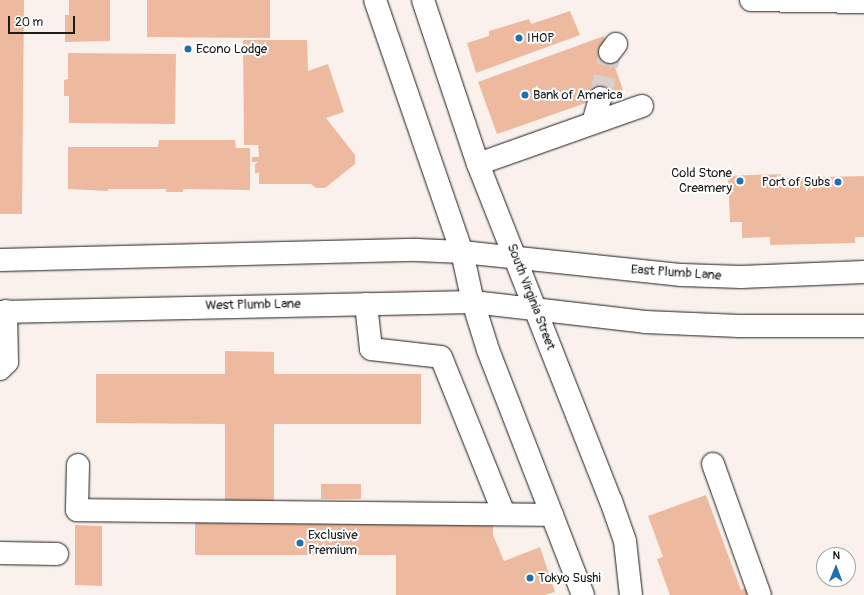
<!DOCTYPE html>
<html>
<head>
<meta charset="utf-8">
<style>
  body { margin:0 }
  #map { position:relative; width:864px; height:595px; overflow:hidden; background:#fbf1ec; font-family:Pangolin,sans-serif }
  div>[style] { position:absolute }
  .building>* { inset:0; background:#edba9f }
  .minor-tunnel>* { height:22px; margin-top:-11px; transform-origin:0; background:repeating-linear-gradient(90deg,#dad1cd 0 22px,transparent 0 33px) }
  .roads { filter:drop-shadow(0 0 1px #1c1c1c) drop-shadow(0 0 1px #1c1c1c) }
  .minor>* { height:22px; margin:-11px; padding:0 11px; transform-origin:11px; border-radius:11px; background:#fff }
  .major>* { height:22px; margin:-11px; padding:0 11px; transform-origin:11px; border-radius:11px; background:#fff }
  .dots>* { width:11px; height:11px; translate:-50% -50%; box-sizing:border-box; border:2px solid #fff; border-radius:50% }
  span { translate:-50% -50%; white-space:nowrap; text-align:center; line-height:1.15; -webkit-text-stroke:4px #fff; paint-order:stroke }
  .poi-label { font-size:13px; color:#1c1c1c }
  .left { translate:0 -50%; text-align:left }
  .right { translate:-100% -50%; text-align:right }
  .street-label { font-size:13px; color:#1c1c1c }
  .north { position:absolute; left:816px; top:547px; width:40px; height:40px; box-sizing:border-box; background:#fff; border:1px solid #a4a4a4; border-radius:50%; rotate:1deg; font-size:11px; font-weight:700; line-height:16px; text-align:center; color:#1c1c1c }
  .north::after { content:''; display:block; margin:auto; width:14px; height:18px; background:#1f6fb2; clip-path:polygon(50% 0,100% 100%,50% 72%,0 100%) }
  .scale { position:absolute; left:8px; top:16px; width:67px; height:18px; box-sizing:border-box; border:2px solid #1c1c1c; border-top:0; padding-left:5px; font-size:12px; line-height:14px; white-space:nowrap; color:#1c1c1c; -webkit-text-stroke:3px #fff; paint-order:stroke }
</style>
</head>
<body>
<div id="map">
  <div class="building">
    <div style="clip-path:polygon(0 0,24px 0,22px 214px,0 214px)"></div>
    <div style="clip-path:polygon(69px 0,110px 0,110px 41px,65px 42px,65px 15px,69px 15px)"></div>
    <div style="clip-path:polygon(147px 0,270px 0,270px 38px,147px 37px)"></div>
    <div style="clip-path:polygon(570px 11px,580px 35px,476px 73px,467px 43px,489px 36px,489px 31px,529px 19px,531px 24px)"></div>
    <div style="clip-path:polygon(604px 36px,623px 90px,497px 134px,478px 82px)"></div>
    <div style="clip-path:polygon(243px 40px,307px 40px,308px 71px,328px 64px,344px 112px,326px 118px,355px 155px,355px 164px,325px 188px,316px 188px,311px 184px,259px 184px,259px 173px,255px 173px,255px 164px,258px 162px,252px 162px,252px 157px,259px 157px,258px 145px,244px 145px)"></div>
    <div style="clip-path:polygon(68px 53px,176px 54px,175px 124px,69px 123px,69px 96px,64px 96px,64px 80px,68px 79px)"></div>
    <div style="clip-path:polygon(159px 140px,235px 140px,236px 148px,250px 148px,250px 190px,183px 189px,183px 192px,166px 192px,166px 189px,108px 189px,108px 191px,68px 189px,68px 147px,158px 147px)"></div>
    <div style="clip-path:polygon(780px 174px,782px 178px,864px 176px,864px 237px,855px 237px,855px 243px,770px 245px,770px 237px,742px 238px,742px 222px,730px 222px,728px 176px)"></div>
    <div style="clip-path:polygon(225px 351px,274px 352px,274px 374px,421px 374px,421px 424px,274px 424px,274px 502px,225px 502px,225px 424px,96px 423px,96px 374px,225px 374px)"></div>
    <div style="clip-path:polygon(321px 484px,361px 484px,361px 499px,321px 499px)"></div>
    <div style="clip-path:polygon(706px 495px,741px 590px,745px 588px,748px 595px,670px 595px,657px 559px,663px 557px,648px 516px)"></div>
    <div style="clip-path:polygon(195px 519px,493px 520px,493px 535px,504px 561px,540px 547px,555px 592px,545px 595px,396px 595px,396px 555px,195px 555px)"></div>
    <div style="clip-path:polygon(75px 525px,102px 526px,102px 586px,75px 585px)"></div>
  </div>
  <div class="minor-tunnel">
    <div style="left:600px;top:98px;width:47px;rotate:-77.7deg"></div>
  </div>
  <div class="roads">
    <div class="minor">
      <div style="left:751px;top:0;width:113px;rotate:1deg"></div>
      <div style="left:610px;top:52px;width:10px;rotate:-53deg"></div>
      <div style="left:593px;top:123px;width:26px;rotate:-74deg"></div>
      <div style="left:478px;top:164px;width:174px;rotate:-19.5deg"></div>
      <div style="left:366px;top:304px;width:45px;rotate:83.7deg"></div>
      <div style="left:371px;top:349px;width:70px;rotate:6.5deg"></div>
      <div style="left:441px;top:357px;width:169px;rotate:68.1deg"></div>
      <div style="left:0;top:369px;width:10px;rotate:-45deg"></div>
      <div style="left:7px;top:362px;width:51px;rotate:-91.1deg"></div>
      <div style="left:713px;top:464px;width:139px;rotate:70.3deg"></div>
      <div style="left:78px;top:465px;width:45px;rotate:91.3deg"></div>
      <div style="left:77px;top:510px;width:475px;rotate:0.6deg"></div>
      <div style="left:0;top:553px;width:57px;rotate:1deg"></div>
    </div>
    <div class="major">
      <div style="left:375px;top:0;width:267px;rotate:71deg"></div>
      <div style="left:462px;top:252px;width:51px;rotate:77.6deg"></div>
      <div style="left:473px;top:302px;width:50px;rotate:72.6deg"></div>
      <div style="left:488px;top:350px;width:263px;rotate:68.8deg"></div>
      <div style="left:423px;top:0;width:173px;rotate:71.5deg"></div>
      <div style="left:478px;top:164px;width:362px;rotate:68.5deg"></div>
      <div style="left:611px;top:501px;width:42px;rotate:70.7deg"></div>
      <div style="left:625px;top:541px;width:54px;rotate:83.7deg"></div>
      <div style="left:0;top:260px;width:417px;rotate:-1.4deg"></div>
      <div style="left:417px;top:250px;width:45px;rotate:2.5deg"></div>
      <div style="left:462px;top:252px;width:221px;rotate:6deg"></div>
      <div style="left:682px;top:275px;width:59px;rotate:1.9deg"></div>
      <div style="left:741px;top:277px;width:123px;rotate:-2.3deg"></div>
      <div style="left:0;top:312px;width:473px;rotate:-1.2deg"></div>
      <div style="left:473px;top:302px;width:173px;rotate:6.6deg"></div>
      <div style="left:645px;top:322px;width:94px;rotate:2.4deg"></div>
      <div style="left:739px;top:326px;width:125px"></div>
    </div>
  </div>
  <div class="dots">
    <div style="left:519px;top:38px;background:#1f6fb2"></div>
    <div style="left:188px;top:49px;background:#1f6fb2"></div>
    <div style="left:525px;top:95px;background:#1f6fb2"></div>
    <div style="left:740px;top:181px;background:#1f6fb2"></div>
    <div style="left:838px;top:182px;background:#1f6fb2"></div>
    <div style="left:300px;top:543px;background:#1f6fb2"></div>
    <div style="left:530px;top:578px;background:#1f6fb2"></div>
  </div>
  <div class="poi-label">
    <span class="left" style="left:527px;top:38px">IHOP</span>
    <span class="left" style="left:196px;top:49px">Econo Lodge</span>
    <span class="left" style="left:533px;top:95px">Bank of America</span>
    <span class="right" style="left:732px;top:181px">Cold Stone<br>Creamery</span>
    <span class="right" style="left:830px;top:182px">Port of Subs</span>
    <span class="left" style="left:308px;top:543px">Exclusive<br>Premium</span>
    <span class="left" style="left:538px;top:578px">Tokyo Sushi</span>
  </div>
  <div class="street-label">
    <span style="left:676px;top:273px;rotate:4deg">East Plumb Lane</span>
    <span style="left:531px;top:297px;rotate:69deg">South Virginia Street</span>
    <span style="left:253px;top:305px;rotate:-1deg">West Plumb Lane</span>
  </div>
  <div class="north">N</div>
  <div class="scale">20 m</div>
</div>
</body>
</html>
